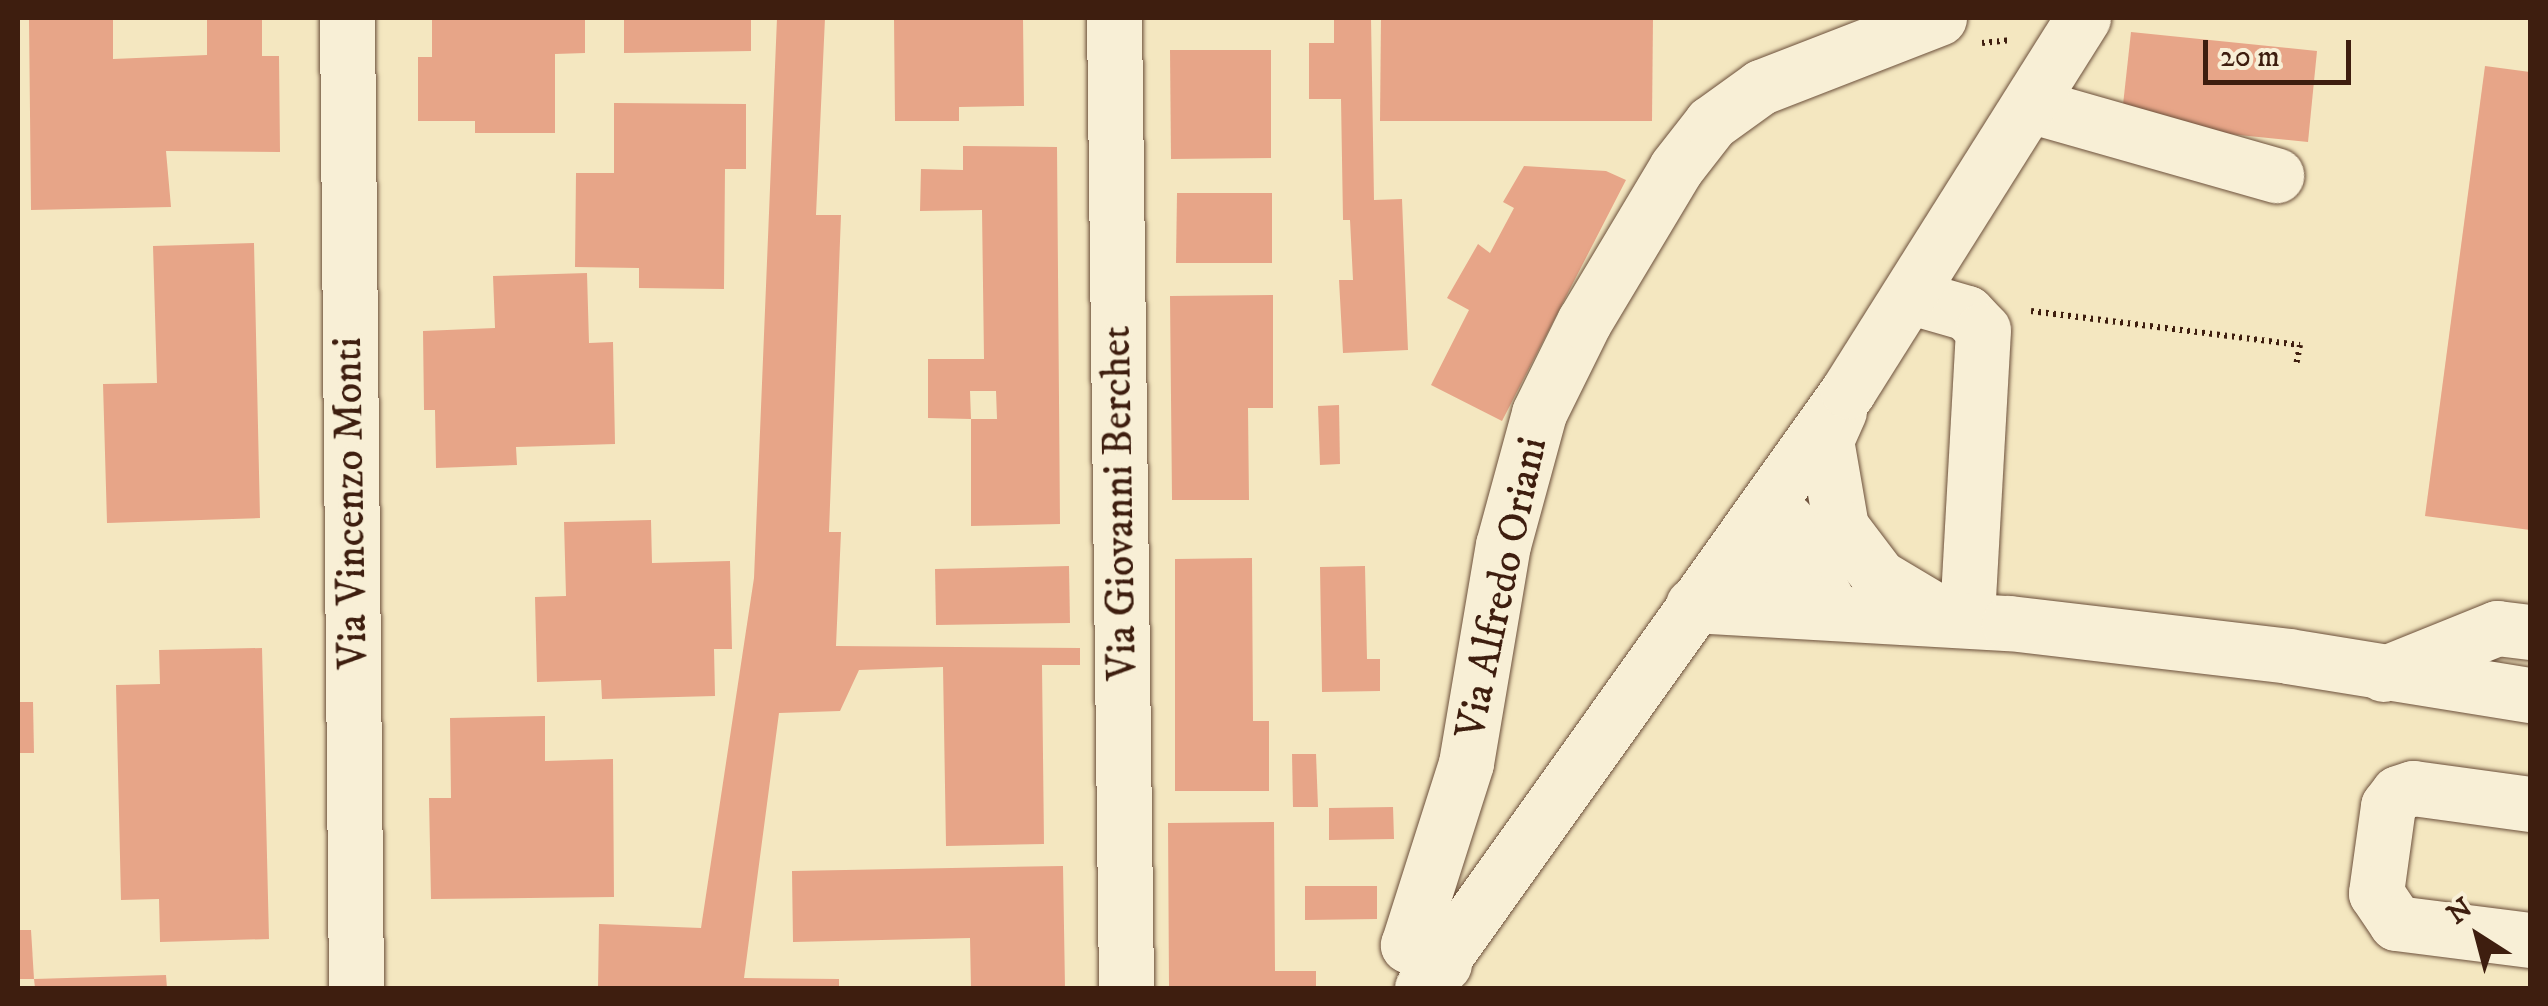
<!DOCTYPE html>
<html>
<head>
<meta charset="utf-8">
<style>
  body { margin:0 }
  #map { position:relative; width:2548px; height:1006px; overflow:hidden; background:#f4e7c0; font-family:"IM FELL DW Pica",serif }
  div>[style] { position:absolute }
  .building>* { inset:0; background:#e7a588 }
  .path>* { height:6px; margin-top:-3px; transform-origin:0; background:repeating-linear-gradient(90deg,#3e1e0f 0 2.5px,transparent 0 7.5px) }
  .roads { filter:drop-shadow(0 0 2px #6c503b) drop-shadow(0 0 2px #6c503b) }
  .minor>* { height:55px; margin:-27.5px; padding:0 27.5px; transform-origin:27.5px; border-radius:27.5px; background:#f8efd6 }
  span { translate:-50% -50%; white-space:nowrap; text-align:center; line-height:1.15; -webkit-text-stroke:8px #f8efd6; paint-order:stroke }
  .street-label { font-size:42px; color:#3e1e0f }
  .frame { position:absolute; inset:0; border:20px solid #3e1e0f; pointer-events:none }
  .north { position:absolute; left:2428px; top:886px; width:100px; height:100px; -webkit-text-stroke:8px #f8efd6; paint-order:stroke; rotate:324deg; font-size:28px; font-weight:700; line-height:40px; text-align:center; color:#3e1e0f }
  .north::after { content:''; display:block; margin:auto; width:35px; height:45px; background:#3e1e0f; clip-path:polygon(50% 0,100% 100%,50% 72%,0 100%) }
  .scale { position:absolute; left:2203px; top:40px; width:148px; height:45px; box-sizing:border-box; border:5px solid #3e1e0f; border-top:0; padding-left:12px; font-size:30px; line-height:35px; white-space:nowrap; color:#3e1e0f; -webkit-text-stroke:8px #f8efd6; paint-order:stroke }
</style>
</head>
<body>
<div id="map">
  <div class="building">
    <div style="clip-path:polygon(29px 18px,113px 18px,113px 59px,207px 55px,207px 18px,262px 18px,262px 56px,279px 56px,280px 152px,166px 151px,171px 207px,31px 210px)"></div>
    <div style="clip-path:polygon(432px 18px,585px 18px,585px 53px,555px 54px,555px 133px,475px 133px,475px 121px,418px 121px,418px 57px,432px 57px)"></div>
    <div style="clip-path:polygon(624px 18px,751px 18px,751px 51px,624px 53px)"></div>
    <div style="clip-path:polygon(777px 18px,825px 18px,816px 215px,841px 215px,829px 532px,841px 532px,836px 646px,1080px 648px,1080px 665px,1042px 665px,1044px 844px,946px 846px,943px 667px,859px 670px,840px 711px,779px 713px,744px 978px,839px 979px,839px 988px,598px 988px,599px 924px,701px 928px,754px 578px)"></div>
    <div style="clip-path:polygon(894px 18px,1023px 18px,1024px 106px,959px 107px,959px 121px,895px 121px)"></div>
    <div style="clip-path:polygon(1334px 18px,1371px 18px,1374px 200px,1402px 199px,1408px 350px,1343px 353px,1339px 280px,1353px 280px,1350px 220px,1343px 220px,1341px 99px,1309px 99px,1309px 43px,1334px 43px)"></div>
    <div style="clip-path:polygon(1381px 18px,1653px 18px,1652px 121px,1380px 121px)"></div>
    <div style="clip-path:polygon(2131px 32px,2317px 51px,2308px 142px,2121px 123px)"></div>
    <div style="clip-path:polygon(1170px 50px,1271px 50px,1271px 158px,1171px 159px)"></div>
    <div style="clip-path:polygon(2485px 66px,2530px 72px,2530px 530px,2425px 516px)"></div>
    <div style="clip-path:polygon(614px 103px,746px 104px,746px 169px,725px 169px,724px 289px,639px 288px,639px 268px,575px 267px,576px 173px,614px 173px)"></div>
    <div style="clip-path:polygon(963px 146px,1057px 147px,1060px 524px,971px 526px,971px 419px,997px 419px,996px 391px,970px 391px,971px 419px,928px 418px,928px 359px,984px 359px,982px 210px,920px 211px,921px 169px,963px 170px)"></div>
    <div style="clip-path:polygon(1524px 166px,1606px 171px,1626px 180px,1502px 421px,1431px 385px,1469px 310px,1447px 298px,1478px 244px,1490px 253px,1514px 208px,1503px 202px)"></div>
    <div style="clip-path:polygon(1177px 193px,1272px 193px,1272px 263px,1176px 263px)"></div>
    <div style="clip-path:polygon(254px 243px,260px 518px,107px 523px,103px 384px,157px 383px,153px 246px)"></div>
    <div style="clip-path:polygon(587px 273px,589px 343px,613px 342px,615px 444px,516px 447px,517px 465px,436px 468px,435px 410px,424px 410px,423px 331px,495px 328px,493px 276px)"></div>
    <div style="clip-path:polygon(1273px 295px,1273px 408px,1248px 408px,1249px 500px,1172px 500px,1170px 296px)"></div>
    <div style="clip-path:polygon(1339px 405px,1340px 464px,1320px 465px,1318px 406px)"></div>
    <div style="clip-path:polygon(651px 520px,652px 563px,730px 561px,732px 649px,714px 649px,715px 696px,602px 699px,601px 680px,537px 682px,535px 597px,566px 596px,564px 522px)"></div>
    <div style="clip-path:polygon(1252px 558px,1253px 721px,1269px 721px,1269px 791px,1175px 791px,1175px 559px)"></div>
    <div style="clip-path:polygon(1069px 566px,1070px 623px,936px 625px,935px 569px)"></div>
    <div style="clip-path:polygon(1365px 566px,1367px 659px,1380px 659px,1380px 691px,1322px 692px,1320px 567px)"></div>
    <div style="clip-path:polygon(262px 648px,269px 939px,160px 942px,159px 899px,121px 900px,116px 685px,160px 684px,159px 650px)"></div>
    <div style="clip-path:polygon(18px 702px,33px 702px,34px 753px,18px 753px)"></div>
    <div style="clip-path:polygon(545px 716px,545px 761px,613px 759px,614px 897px,431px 899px,429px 798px,451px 798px,450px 718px)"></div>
    <div style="clip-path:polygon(1292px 754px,1316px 754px,1318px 807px,1293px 807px)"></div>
    <div style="clip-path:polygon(1393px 807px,1394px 839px,1329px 840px,1329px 808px)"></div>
    <div style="clip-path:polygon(1274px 822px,1275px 971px,1316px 971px,1316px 988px,1169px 988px,1168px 823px)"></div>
    <div style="clip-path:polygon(1063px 866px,1065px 988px,971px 988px,970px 938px,793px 942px,792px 871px)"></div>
    <div style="clip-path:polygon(1305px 886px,1377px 886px,1377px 919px,1305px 920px)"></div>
    <div style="clip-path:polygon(18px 930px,31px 930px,34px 979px,18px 979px)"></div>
    <div style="clip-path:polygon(166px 975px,167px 988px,35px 988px,34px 979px)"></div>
  </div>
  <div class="path">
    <div style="left:1982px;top:43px;width:27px;rotate:-6deg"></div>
    <div style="left:2031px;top:311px;width:271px;rotate:7.2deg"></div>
    <div style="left:2300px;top:345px;width:20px;rotate:101deg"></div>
  </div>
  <div class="roads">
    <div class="minor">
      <div style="left:347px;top:18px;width:970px;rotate:89.47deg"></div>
      <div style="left:1114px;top:18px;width:970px;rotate:89.29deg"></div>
      <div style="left:2033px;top:106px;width:253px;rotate:15.9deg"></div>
      <div style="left:1912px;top:297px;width:57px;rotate:16.2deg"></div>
      <div style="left:1967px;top:313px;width:23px;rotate:47deg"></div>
      <div style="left:1983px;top:330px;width:290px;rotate:93.2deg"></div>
      <div style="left:1839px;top:411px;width:32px;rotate:114deg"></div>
      <div style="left:1826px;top:440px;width:88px;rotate:80.2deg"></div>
      <div style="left:1841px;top:527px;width:63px;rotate:52.8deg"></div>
      <div style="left:1879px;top:577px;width:74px;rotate:30.7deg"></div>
      <div style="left:1787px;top:521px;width:87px;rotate:63.4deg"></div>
      <div style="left:1826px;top:599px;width:8px;rotate:140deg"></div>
      <div style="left:1820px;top:604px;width:63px;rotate:-170.8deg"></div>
      <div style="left:1758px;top:594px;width:21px;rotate:172deg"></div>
      <div style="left:1737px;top:597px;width:91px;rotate:-56.7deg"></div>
      <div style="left:1693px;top:605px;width:317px;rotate:3.3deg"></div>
      <div style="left:2009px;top:623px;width:281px;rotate:6.7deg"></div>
      <div style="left:2288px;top:656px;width:245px;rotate:9.2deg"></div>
      <div style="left:2383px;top:674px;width:123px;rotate:-22deg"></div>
      <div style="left:2497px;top:628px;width:33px;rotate:7deg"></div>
      <div style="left:2530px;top:804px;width:118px;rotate:-172.2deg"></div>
      <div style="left:2413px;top:788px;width:16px;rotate:162deg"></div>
      <div style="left:2398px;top:793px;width:16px;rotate:128deg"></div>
      <div style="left:2388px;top:806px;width:88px;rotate:97.9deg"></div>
      <div style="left:2376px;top:893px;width:36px;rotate:56deg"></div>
      <div style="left:2396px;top:923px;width:135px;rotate:7.2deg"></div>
      <div style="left:1444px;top:964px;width:41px;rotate:-152.2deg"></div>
      <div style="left:1408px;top:945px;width:191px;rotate:-72.3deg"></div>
      <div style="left:1466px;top:763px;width:221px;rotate:-80.4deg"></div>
      <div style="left:1503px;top:545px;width:137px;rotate:-74.7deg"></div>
      <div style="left:1539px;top:413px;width:102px;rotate:-63.7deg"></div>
      <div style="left:1584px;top:322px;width:179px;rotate:-59.1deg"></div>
      <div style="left:1676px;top:168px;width:57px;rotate:-52.1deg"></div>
      <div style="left:1711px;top:123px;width:62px;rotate:-35.8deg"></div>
      <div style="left:1761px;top:87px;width:191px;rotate:-21.2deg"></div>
      <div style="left:1422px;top:988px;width:733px;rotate:-54.49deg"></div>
      <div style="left:1848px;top:391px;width:441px;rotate:-57.8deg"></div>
    </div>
  </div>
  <div class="street-label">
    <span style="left:351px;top:503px;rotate:-91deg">Via Vincenzo Monti</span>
    <span style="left:1120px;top:503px;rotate:-91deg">Via Giovanni Berchet</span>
    <span style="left:1502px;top:588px;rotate:-78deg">Via Alfredo Oriani</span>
  </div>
  <div class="frame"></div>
  <div class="north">N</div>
  <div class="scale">20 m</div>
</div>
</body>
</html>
